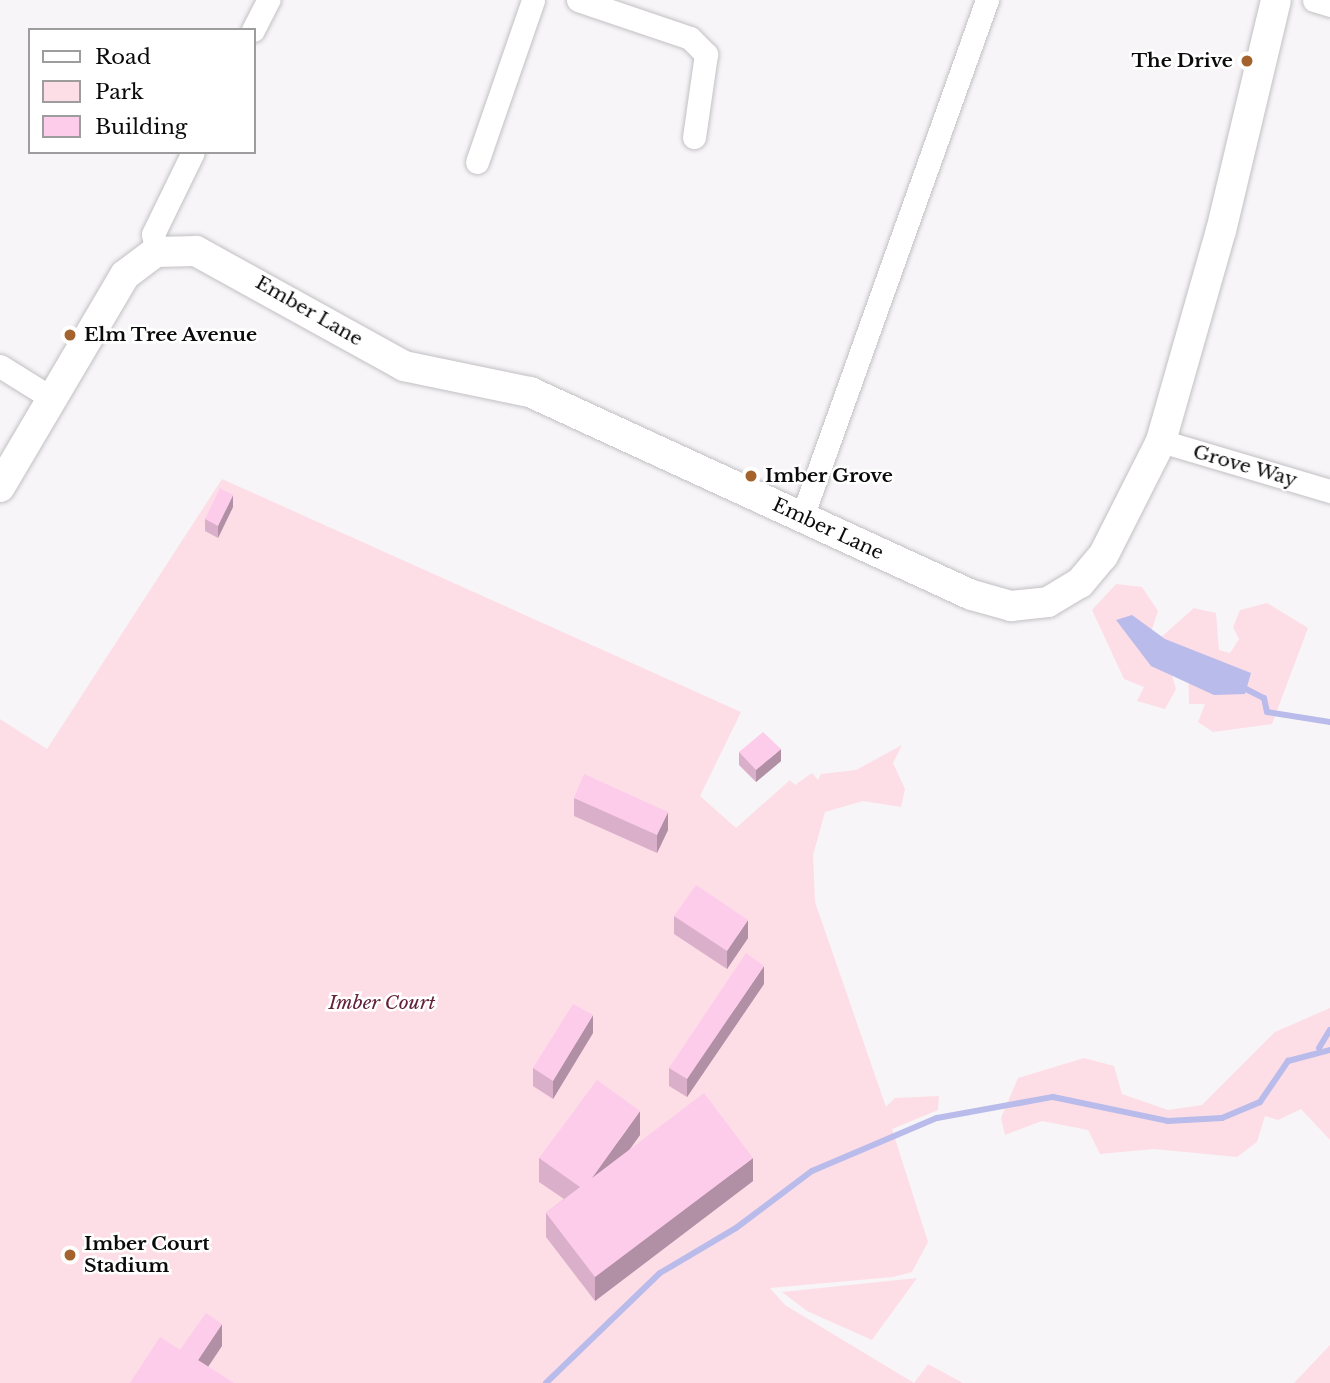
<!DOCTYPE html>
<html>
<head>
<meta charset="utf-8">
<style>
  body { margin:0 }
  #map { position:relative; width:1330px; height:1383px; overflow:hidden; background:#f7f5f8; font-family:"Libre Baskerville",serif }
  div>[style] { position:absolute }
  .green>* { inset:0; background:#fddee6 }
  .water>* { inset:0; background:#b9bbeb }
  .stream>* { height:6px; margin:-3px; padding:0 3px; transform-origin:3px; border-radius:3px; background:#b9bbeb }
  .roads { filter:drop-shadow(0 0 2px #c2c0c3) drop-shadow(0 0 2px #c2c0c3) }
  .minor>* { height:23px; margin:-11.5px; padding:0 11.5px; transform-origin:11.5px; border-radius:11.5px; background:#fff }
  .major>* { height:30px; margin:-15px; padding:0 15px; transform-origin:15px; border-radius:15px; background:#fff }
  .wall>* { inset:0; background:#daafca }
  .shaded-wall>* { inset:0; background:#b18fa4 }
  .building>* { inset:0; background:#fdcceb }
  .dots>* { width:19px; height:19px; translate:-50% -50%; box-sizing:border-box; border:4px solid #fff; border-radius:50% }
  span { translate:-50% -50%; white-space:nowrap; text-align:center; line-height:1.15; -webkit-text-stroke:5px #fff; paint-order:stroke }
  .poi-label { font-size:19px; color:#0c0b0c; font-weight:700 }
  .right { translate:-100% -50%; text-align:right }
  .left { translate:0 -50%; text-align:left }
  .street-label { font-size:19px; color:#0c0b0c }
  .park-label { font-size:19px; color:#632139; font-style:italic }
  .legend { position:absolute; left:28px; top:28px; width:228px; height:126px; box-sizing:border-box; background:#fff; border:2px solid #9e9d9e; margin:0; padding:9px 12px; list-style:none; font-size:21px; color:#0c0b0c }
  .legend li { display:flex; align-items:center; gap:14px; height:35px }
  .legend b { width:35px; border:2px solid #9e9d9e }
</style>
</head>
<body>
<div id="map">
  <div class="green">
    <div style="clip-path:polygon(222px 479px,741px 712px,700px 796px,736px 828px,790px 780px,795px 785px,812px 773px,818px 780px,821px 774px,856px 770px,902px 745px,893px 763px,905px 789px,901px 807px,863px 801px,825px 812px,813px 855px,815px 902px,886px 1107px,895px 1098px,939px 1096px,938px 1110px,892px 1129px,928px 1242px,912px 1272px,893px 1277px,770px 1288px,785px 1305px,914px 1383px,928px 1364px,963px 1383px,0 1383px,0 719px,47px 749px)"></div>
    <div style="clip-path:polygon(1116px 584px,1142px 587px,1158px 611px,1151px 632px,1159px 639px,1194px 608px,1216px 613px,1219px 650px,1230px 653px,1239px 639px,1233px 627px,1240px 610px,1267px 603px,1308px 628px,1272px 724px,1213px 732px,1198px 722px,1205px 704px,1189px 704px,1188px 653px,1167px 659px,1176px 689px,1165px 709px,1137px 701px,1144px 687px,1124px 679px,1092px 610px)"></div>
    <div style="clip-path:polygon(1330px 1008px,1330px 1140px,1301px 1109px,1278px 1120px,1265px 1116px,1257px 1142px,1237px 1157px,1154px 1149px,1100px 1154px,1088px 1130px,1042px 1121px,1005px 1135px,1001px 1118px,1018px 1078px,1084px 1058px,1114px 1066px,1122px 1094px,1168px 1110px,1202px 1105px,1275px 1032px)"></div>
    <div style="clip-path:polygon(917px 1278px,872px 1340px,807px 1311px,782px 1292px)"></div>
    <div style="clip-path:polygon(1330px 1345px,1330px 1383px,1294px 1383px)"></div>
  </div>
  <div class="water">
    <div style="clip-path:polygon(1132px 615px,1165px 639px,1251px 673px,1245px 694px,1214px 695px,1151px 666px,1116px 620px)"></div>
  </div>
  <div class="stream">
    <div style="left:1246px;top:689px;width:20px;rotate:27deg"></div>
    <div style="left:1264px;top:698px;width:14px;rotate:78deg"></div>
    <div style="left:1267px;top:712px;width:64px;rotate:9deg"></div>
    <div style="left:1319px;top:1048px;width:21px;rotate:-59deg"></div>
    <div style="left:546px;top:1383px;width:158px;rotate:-44deg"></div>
    <div style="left:660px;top:1273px;width:88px;rotate:-30.6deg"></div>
    <div style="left:736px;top:1228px;width:95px;rotate:-36.9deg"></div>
    <div style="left:812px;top:1171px;width:136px;rotate:-23deg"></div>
    <div style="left:937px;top:1118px;width:118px;rotate:-10.3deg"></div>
    <div style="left:1053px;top:1097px;width:117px;rotate:11.8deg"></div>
    <div style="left:1168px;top:1121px;width:54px;rotate:-3.2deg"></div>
    <div style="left:1222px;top:1118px;width:41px;rotate:-22.8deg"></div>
    <div style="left:1260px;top:1102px;width:50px;rotate:-55.7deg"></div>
    <div style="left:1288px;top:1061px;width:43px;rotate:-14.7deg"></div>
  </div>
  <div class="roads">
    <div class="minor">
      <div style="left:578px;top:0;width:118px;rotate:18.7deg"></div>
      <div style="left:690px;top:38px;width:23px;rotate:45deg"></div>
      <div style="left:706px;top:54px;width:84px;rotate:98.2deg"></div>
      <div style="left:1314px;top:0;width:17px;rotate:17deg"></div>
      <div style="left:253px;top:30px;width:34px;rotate:-63deg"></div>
      <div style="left:477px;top:162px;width:171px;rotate:-70.9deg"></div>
      <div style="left:156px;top:252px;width:18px;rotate:-99deg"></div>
      <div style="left:153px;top:234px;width:91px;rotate:-64deg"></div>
      <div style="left:0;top:366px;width:62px;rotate:31.9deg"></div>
      <div style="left:1161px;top:441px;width:176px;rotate:16.5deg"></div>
      <div style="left:802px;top:517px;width:549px;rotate:-70.31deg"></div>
    </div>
    <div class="major">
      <div style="left:0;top:487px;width:246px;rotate:-59.5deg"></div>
      <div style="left:125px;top:275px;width:39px;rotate:-37deg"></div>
      <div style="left:156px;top:252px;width:40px;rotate:-1.4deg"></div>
      <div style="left:196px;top:251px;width:238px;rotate:28.9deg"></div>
      <div style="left:404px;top:366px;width:129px;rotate:11.7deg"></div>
      <div style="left:530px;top:392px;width:486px;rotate:24.7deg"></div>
      <div style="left:972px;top:595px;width:41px;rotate:15.8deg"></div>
      <div style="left:1011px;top:606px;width:37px;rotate:-6deg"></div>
      <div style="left:1048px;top:602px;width:37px;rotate:-31deg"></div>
      <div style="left:1080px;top:583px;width:35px;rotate:-50deg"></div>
      <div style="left:1103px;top:556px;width:129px;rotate:-63.2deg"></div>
      <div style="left:1161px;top:441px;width:218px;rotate:-74.1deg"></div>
      <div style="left:1221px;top:231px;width:237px;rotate:-76.6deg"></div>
    </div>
  </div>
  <div class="wall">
    <div style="clip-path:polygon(233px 507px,218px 538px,205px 531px,205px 519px)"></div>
    <div style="clip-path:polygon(739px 752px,781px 761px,756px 782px,739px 765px)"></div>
    <div style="clip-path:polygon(574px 798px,668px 830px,657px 853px,574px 816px)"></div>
    <div style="clip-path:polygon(674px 916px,748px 938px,727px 969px,674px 934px)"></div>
    <div style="clip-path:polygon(764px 984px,687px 1097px,669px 1086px,669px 1068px)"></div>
    <div style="clip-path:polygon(593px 1033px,553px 1099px,533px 1086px,533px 1068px)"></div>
    <div style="clip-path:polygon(640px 1135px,630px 1149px,753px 1181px,595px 1301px,546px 1237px,546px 1213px,564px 1199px,539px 1182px,539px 1158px)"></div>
  </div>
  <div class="shaded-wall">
    <div style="clip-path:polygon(233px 495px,233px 507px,218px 538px,218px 526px)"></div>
    <div style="clip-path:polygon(781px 749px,781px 761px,756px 782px,756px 770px)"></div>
    <div style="clip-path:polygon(668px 812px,668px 830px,657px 853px,657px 835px)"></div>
    <div style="clip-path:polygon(748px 920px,748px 938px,727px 969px,727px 951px)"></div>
    <div style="clip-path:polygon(764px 966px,764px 984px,687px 1097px,687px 1079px)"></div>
    <div style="clip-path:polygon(593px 1015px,593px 1033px,553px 1099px,553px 1081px)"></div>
    <div style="clip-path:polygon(640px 1111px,640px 1135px,592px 1201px,592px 1178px)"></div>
    <div style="clip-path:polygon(753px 1158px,753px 1181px,595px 1301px,595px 1277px)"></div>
    <div style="clip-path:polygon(222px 1324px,222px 1346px,198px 1382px,198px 1360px)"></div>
  </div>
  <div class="building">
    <div style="clip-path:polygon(220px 488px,233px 495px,218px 526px,205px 519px)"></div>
    <div style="clip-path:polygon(763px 732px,781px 749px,756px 770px,739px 752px)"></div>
    <div style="clip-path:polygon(584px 774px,668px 812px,657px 835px,574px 798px)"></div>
    <div style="clip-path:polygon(696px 885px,748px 920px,727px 951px,674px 916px)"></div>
    <div style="clip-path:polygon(746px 953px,764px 966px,687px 1079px,669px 1068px)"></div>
    <div style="clip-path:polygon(573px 1004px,593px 1015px,553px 1081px,533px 1068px)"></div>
    <div style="clip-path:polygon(597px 1080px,640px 1111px,592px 1178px,704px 1093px,753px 1158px,595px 1277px,546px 1213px,580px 1187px,539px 1158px)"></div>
    <div style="clip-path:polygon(206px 1313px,222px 1324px,198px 1360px,234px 1383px,130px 1383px,160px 1337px,180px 1350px)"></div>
  </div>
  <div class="dots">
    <div style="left:1247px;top:61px;background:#a4632d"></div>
    <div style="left:70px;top:335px;background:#a4632d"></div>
    <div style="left:751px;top:476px;background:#a4632d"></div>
    <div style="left:70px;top:1255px;background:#a4632d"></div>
  </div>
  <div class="poi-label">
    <span class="right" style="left:1233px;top:61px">The Drive</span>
    <span class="left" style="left:84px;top:335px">Elm Tree Avenue</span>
    <span class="left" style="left:765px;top:476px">Imber Grove</span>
    <span class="left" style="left:84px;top:1255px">Imber Court<br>Stadium</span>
  </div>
  <div class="street-label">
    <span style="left:309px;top:311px;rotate:30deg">Ember Lane</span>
    <span style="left:1245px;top:466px;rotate:16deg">Grove Way</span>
    <span style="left:828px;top:529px;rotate:25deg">Ember Lane</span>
  </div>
  <div class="park-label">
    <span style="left:382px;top:1003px">Imber Court</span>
  </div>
  <ul class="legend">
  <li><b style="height:9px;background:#fff"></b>Road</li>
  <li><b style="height:19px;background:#fddee6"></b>Park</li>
  <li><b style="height:19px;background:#fdcceb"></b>Building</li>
  </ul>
</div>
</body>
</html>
